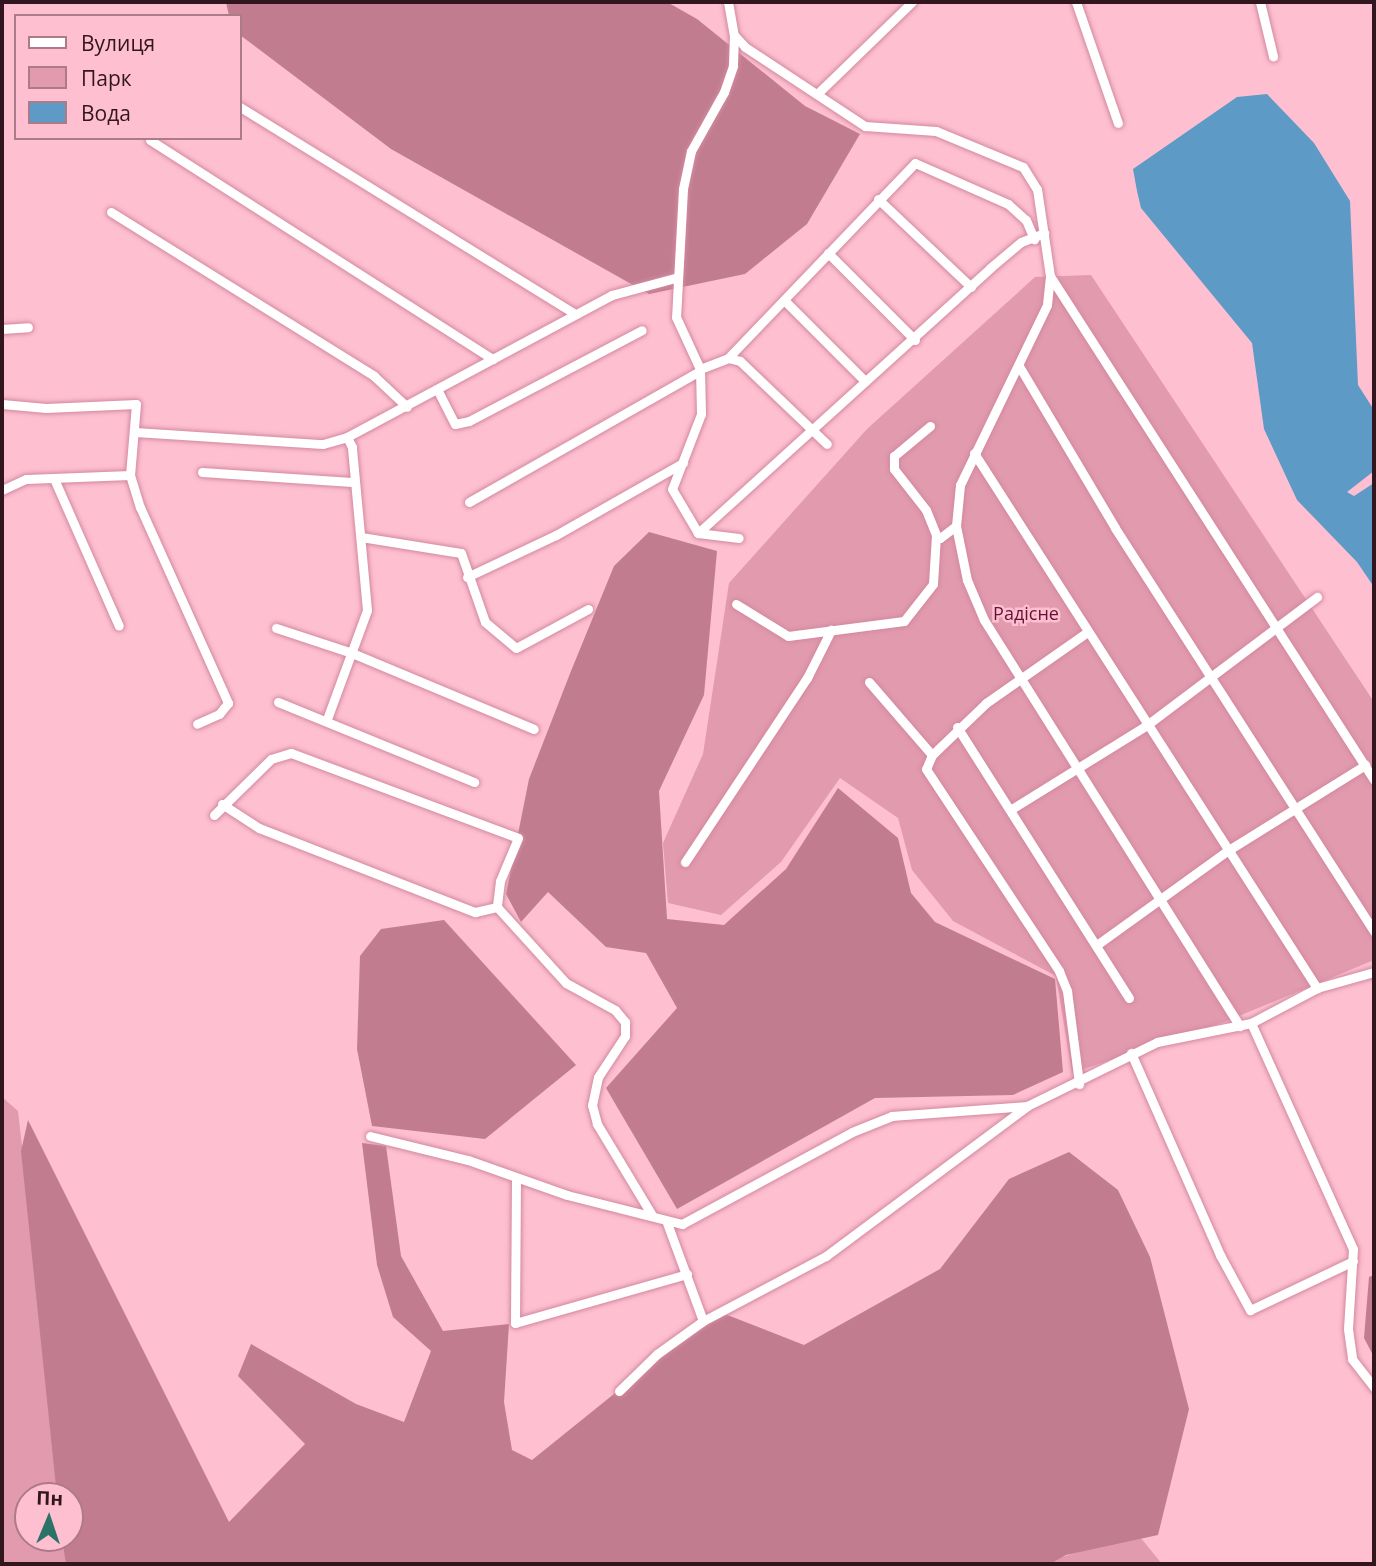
<!DOCTYPE html>
<html>
<head>
<meta charset="utf-8">
<style>
  body { margin:0 }
  #map { position:relative; width:1376px; height:1566px; overflow:hidden; background:#febfd1; font-family:"Open Sans",sans-serif }
  div>[style] { position:absolute }
  .green>* { inset:0; background:#e29aaf }
  .forest>* { inset:0; background:#c17c90 }
  .water>* { inset:0; background:#5d9ac5 }
  .roads { filter:drop-shadow(0 0 2px #d2899f) drop-shadow(0 0 2px #d2899f) }
  .street>* { height:9px; margin:-4.5px; padding:0 4.5px; transform-origin:4.5px; border-radius:4.5px; background:#fff }
  span { translate:-50% -50%; white-space:nowrap; text-align:center; line-height:1.15; -webkit-text-stroke:5px #febfd1; paint-order:stroke }
  .park-label { font-size:18px; color:#651135 }
  .frame { position:absolute; inset:0; border:4px solid #32161f; pointer-events:none }
  .legend { position:absolute; left:14px; top:14px; width:228px; height:126px; box-sizing:border-box; background:#febfd1; border:2px solid #ac7b8a; margin:0; padding:9px 12px; list-style:none; font-size:21px; color:#32161f }
  .legend li { display:flex; align-items:center; gap:14px; height:35px }
  .legend b { width:35px; border:2px solid #ac7b8a }
  .north { position:absolute; left:14px; top:1482px; width:70px; height:70px; box-sizing:border-box; background:#febfd1; border:2px solid #ac7b8a; border-radius:50%; rotate:2deg; font-size:19px; font-weight:700; line-height:28px; text-align:center; color:#32161f }
  .north::after { content:''; display:block; margin:auto; width:24px; height:32px; background:#2c7266; clip-path:polygon(50% 0,100% 100%,50% 72%,0 100%) }
</style>
</head>
<body>
<div id="map">
  <div class="green">
    <div style="clip-path:polygon(1091px 275px,1374px 702px,1374px 960px,1227px 1021px,1072px 1073px,1056px 976px,953px 921px,912px 870px,898px 818px,840px 778px,781px 862px,721px 915px,668px 903px,663px 843px,703px 754px,729px 583px,867px 429px,1035px 277px)"></div>
    <div style="clip-path:polygon(2px 1097px,18px 1111px,62px 1496px,28px 1496px,28px 1538px,66px 1538px,69px 1564px,2px 1564px)"></div>
    <div style="clip-path:polygon(1136px 1532px,1162px 1564px,1042px 1564px)"></div>
  </div>
  <div class="forest">
    <div style="clip-path:polygon(226px 2px,667px 2px,697px 19px,805px 106px,860px 134px,807px 224px,745px 274px,649px 294px,391px 149px,240px 35px,240px 16px,229px 16px)"></div>
    <div style="clip-path:polygon(649px 532px,717px 551px,704px 695px,659px 791px,667px 919px,724px 925px,786px 869px,838px 788px,898px 838px,911px 893px,935px 922px,1055px 979px,1063px 1072px,1013px 1095px,875px 1098px,677px 1209px,606px 1088px,677px 1008px,646px 953px,606px 947px,548px 892px,521px 922px,506px 894px,529px 779px,571px 671px,614px 566px)"></div>
    <div style="clip-path:polygon(444px 920px,576px 1065px,485px 1139px,372px 1126px,357px 1049px,360px 956px,381px 929px)"></div>
    <div style="clip-path:polygon(28px 1120px,229px 1522px,305px 1444px,238px 1376px,251px 1344px,356px 1404px,404px 1422px,431px 1351px,393px 1317px,377px 1265px,362px 1143px,386px 1146px,401px 1256px,443px 1331px,509px 1324px,504px 1402px,512px 1450px,532px 1460px,717px 1311px,804px 1345px,940px 1269px,1009px 1179px,1069px 1152px,1118px 1190px,1150px 1257px,1189px 1409px,1158px 1535px,1066px 1555px,1050px 1564px,66px 1564px,62px 1538px,70px 1538px,70px 1496px,57px 1496px,21px 1151px)"></div>
    <div style="clip-path:polygon(1374px 1275px,1374px 1357px,1364px 1338px,1369px 1277px)"></div>
  </div>
  <div class="water">
    <div style="clip-path:polygon(1267px 94px,1314px 143px,1350px 201px,1358px 385px,1374px 410px,1374px 471px,1347px 492px,1354px 496px,1374px 483px,1374px 587px,1357px 562px,1297px 500px,1264px 429px,1252px 343px,1141px 208px,1137px 191px,1133px 169px,1237px 97px)"></div>
  </div>
  <div class="roads">
    <div class="street">
      <div style="left:728px;top:2px;width:34px;rotate:80deg"></div>
      <div style="left:734px;top:35px;width:16px;rotate:47deg"></div>
      <div style="left:745px;top:47px;width:144px;rotate:33.4deg"></div>
      <div style="left:865px;top:126px;width:71px;rotate:4deg"></div>
      <div style="left:936px;top:131px;width:94px;rotate:22.5deg"></div>
      <div style="left:1023px;top:167px;width:26px;rotate:58deg"></div>
      <div style="left:1037px;top:189px;width:88px;rotate:81.5deg"></div>
      <div style="left:1050px;top:276px;width:29px;rotate:96deg"></div>
      <div style="left:1047px;top:305px;width:200px;rotate:115.8deg"></div>
      <div style="left:960px;top:485px;width:41px;rotate:95.6deg"></div>
      <div style="left:956px;top:526px;width:55px;rotate:78.5deg"></div>
      <div style="left:967px;top:580px;width:43px;rotate:67deg"></div>
      <div style="left:984px;top:620px;width:480px;rotate:57.8deg"></div>
      <div style="left:1076px;top:2px;width:128px;rotate:70.9deg"></div>
      <div style="left:1260px;top:2px;width:56px;rotate:76.5deg"></div>
      <div style="left:734px;top:35px;width:31px;rotate:92deg"></div>
      <div style="left:733px;top:66px;width:28px;rotate:109deg"></div>
      <div style="left:724px;top:92px;width:68px;rotate:119.2deg"></div>
      <div style="left:691px;top:151px;width:39px;rotate:102deg"></div>
      <div style="left:683px;top:189px;width:128px;rotate:93.1deg"></div>
      <div style="left:676px;top:317px;width:57px;rotate:65.2deg"></div>
      <div style="left:700px;top:369px;width:45px;rotate:88.7deg"></div>
      <div style="left:701px;top:414px;width:80px;rotate:111.1deg"></div>
      <div style="left:672px;top:489px;width:51px;rotate:59.4deg"></div>
      <div style="left:698px;top:533px;width:41px;rotate:7deg"></div>
      <div style="left:817px;top:94px;width:132px;rotate:-44.1deg"></div>
      <div style="left:240px;top:107px;width:394px;rotate:31.7deg"></div>
      <div style="left:150px;top:140px;width:407px;rotate:32.6deg"></div>
      <div style="left:878px;top:199px;width:128px;rotate:43.4deg"></div>
      <div style="left:111px;top:212px;width:310px;rotate:31.9deg"></div>
      <div style="left:374px;top:376px;width:45px;rotate:43.2deg"></div>
      <div style="left:828px;top:253px;width:123px;rotate:45deg"></div>
      <div style="left:1050px;top:276px;width:599px;rotate:57.26deg"></div>
      <div style="left:786px;top:302px;width:112px;rotate:45deg"></div>
      <div style="left:2px;top:329px;width:26px;rotate:-4deg"></div>
      <div style="left:728px;top:358px;width:270px;rotate:-46.2deg"></div>
      <div style="left:915px;top:163px;width:102px;rotate:23.8deg"></div>
      <div style="left:1008px;top:204px;width:24px;rotate:42deg"></div>
      <div style="left:1026px;top:220px;width:21px;rotate:67deg"></div>
      <div style="left:1019px;top:366px;width:188px;rotate:59.3deg"></div>
      <div style="left:1115px;top:528px;width:480px;rotate:57.3deg"></div>
      <div style="left:700px;top:369px;width:30px;rotate:-21deg"></div>
      <div style="left:728px;top:358px;width:12px;rotate:14deg"></div>
      <div style="left:740px;top:361px;width:120px;rotate:43.7deg"></div>
      <div style="left:438px;top:391px;width:37px;rotate:63deg"></div>
      <div style="left:455px;top:424px;width:14px;rotate:-12deg"></div>
      <div style="left:469px;top:421px;width:195px;rotate:-27.7deg"></div>
      <div style="left:2px;top:404px;width:44px;rotate:5.2deg"></div>
      <div style="left:46px;top:408px;width:90px;rotate:-2.5deg"></div>
      <div style="left:136px;top:404px;width:71px;rotate:94.8deg"></div>
      <div style="left:130px;top:475px;width:34px;rotate:73deg"></div>
      <div style="left:140px;top:507px;width:215px;rotate:65.8deg"></div>
      <div style="left:228px;top:703px;width:14px;rotate:129deg"></div>
      <div style="left:219px;top:714px;width:24px;rotate:156deg"></div>
      <div style="left:930px;top:426px;width:47px;rotate:140.2deg"></div>
      <div style="left:894px;top:456px;width:13px;rotate:90deg"></div>
      <div style="left:894px;top:469px;width:52px;rotate:52deg"></div>
      <div style="left:926px;top:510px;width:27px;rotate:68deg"></div>
      <div style="left:936px;top:535px;width:5px;rotate:37deg"></div>
      <div style="left:940px;top:538px;width:20px;rotate:-37deg"></div>
      <div style="left:135px;top:432px;width:188px;rotate:3.7deg"></div>
      <div style="left:323px;top:444px;width:25px;rotate:-16deg"></div>
      <div style="left:347px;top:437px;width:301px;rotate:-28.2deg"></div>
      <div style="left:612px;top:295px;width:65px;rotate:-15.1deg"></div>
      <div style="left:974px;top:453px;width:636px;rotate:57.34deg"></div>
      <div style="left:202px;top:472px;width:150px;rotate:3.8deg"></div>
      <div style="left:55px;top:481px;width:158px;rotate:66.2deg"></div>
      <div style="left:2px;top:490px;width:26px;rotate:-25deg"></div>
      <div style="left:26px;top:479px;width:104px;rotate:-2.2deg"></div>
      <div style="left:469px;top:502px;width:263px;rotate:-29.6deg"></div>
      <div style="left:698px;top:533px;width:394px;rotate:-42.2deg"></div>
      <div style="left:990px;top:268px;width:40px;rotate:-40deg"></div>
      <div style="left:1021px;top:242px;width:25px;rotate:-21deg"></div>
      <div style="left:361px;top:537px;width:101px;rotate:9.1deg"></div>
      <div style="left:461px;top:553px;width:73px;rotate:70.8deg"></div>
      <div style="left:485px;top:622px;width:40px;rotate:40deg"></div>
      <div style="left:516px;top:648px;width:82px;rotate:-28.4deg"></div>
      <div style="left:467px;top:577px;width:98px;rotate:-25.3deg"></div>
      <div style="left:556px;top:535px;width:146px;rotate:-29.6deg"></div>
      <div style="left:736px;top:604px;width:61px;rotate:31.6deg"></div>
      <div style="left:788px;top:636px;width:117px;rotate:-7.4deg"></div>
      <div style="left:904px;top:621px;width:47px;rotate:-51.9deg"></div>
      <div style="left:933px;top:584px;width:49px;rotate:-86.5deg"></div>
      <div style="left:276px;top:628px;width:80px;rotate:18.2deg"></div>
      <div style="left:352px;top:653px;width:197px;rotate:22.7deg"></div>
      <div style="left:869px;top:682px;width:96px;rotate:49.2deg"></div>
      <div style="left:932px;top:755px;width:15px;rotate:113deg"></div>
      <div style="left:926px;top:769px;width:242px;rotate:56.6deg"></div>
      <div style="left:1059px;top:971px;width:22px;rotate:68deg"></div>
      <div style="left:1067px;top:991px;width:94px;rotate:82.6deg"></div>
      <div style="left:278px;top:702px;width:212px;rotate:22.2deg"></div>
      <div style="left:327px;top:719px;width:116px;rotate:-69.8deg"></div>
      <div style="left:367px;top:610px;width:164px;rotate:-95.3deg"></div>
      <div style="left:352px;top:447px;width:11px;rotate:-117deg"></div>
      <div style="left:957px;top:727px;width:321px;rotate:57.6deg"></div>
      <div style="left:932px;top:755px;width:75px;rotate:-43.9deg"></div>
      <div style="left:986px;top:703px;width:122px;rotate:-35deg"></div>
      <div style="left:222px;top:804px;width:44px;rotate:33deg"></div>
      <div style="left:259px;top:828px;width:232px;rotate:21.3deg"></div>
      <div style="left:475px;top:912px;width:23px;rotate:-13deg"></div>
      <div style="left:1010px;top:810px;width:161px;rotate:-31.8deg"></div>
      <div style="left:1147px;top:725px;width:213px;rotate:-37deg"></div>
      <div style="left:214px;top:815px;width:80px;rotate:-44.5deg"></div>
      <div style="left:271px;top:759px;width:21px;rotate:-17deg"></div>
      <div style="left:291px;top:753px;width:242px;rotate:20.5deg"></div>
      <div style="left:518px;top:838px;width:47px;rotate:112.7deg"></div>
      <div style="left:500px;top:881px;width:26px;rotate:97deg"></div>
      <div style="left:497px;top:907px;width:103px;rotate:47.8deg"></div>
      <div style="left:566px;top:983px;width:56px;rotate:28.9deg"></div>
      <div style="left:615px;top:1010px;width:16px;rotate:50deg"></div>
      <div style="left:625px;top:1022px;width:14px;rotate:90deg"></div>
      <div style="left:625px;top:1036px;width:49px;rotate:123.4deg"></div>
      <div style="left:598px;top:1077px;width:29px;rotate:102deg"></div>
      <div style="left:592px;top:1105px;width:20px;rotate:75deg"></div>
      <div style="left:597px;top:1124px;width:106px;rotate:58.9deg"></div>
      <div style="left:685px;top:862px;width:221px;rotate:-56.5deg"></div>
      <div style="left:807px;top:678px;width:54px;rotate:-63.4deg"></div>
      <div style="left:1098px;top:944px;width:159px;rotate:-35.8deg"></div>
      <div style="left:1227px;top:851px;width:163px;rotate:-31.9deg"></div>
      <div style="left:1251px;top:1023px;width:248px;rotate:65.7deg"></div>
      <div style="left:1353px;top:1249px;width:80px;rotate:93.6deg"></div>
      <div style="left:1348px;top:1329px;width:30px;rotate:82deg"></div>
      <div style="left:1352px;top:1359px;width:36px;rotate:52deg"></div>
      <div style="left:1131px;top:1053px;width:221px;rotate:66.2deg"></div>
      <div style="left:1220px;top:1255px;width:63px;rotate:61.4deg"></div>
      <div style="left:1250px;top:1310px;width:114px;rotate:-25.4deg"></div>
      <div style="left:370px;top:1136px;width:101px;rotate:13.8deg"></div>
      <div style="left:468px;top:1160px;width:105px;rotate:19.5deg"></div>
      <div style="left:567px;top:1195px;width:119px;rotate:14.2deg"></div>
      <div style="left:682px;top:1224px;width:193px;rotate:-28.4deg"></div>
      <div style="left:852px;top:1132px;width:43px;rotate:-21.8deg"></div>
      <div style="left:892px;top:1116px;width:135px;rotate:-4.2deg"></div>
      <div style="left:516px;top:1179px;width:144px;rotate:90.4deg"></div>
      <div style="left:515px;top:1323px;width:179px;rotate:-15.9deg"></div>
      <div style="left:667px;top:1223px;width:104px;rotate:69.8deg"></div>
      <div style="left:619px;top:1391px;width:53px;rotate:-44.2deg"></div>
      <div style="left:657px;top:1354px;width:57px;rotate:-35.7deg"></div>
      <div style="left:703px;top:1321px;width:139px;rotate:-27.9deg"></div>
      <div style="left:826px;top:1256px;width:251px;rotate:-36.7deg"></div>
      <div style="left:1027px;top:1106px;width:145px;rotate:-26.2deg"></div>
      <div style="left:1157px;top:1042px;width:96px;rotate:-11.4deg"></div>
      <div style="left:1251px;top:1023px;width:75px;rotate:-27.9deg"></div>
      <div style="left:1317px;top:988px;width:59px;rotate:-15.7deg"></div>
    </div>
  </div>
  <div class="park-label">
    <span style="left:1026px;top:613px">Радісне</span>
  </div>
  <div class="frame"></div>
  <ul class="legend">
  <li><b style="height:9px;background:#fff"></b>Вулиця</li>
  <li><b style="height:19px;background:#e29aaf"></b>Парк</li>
  <li><b style="height:19px;background:#5d9ac5"></b>Вода</li>
  </ul>
  <div class="north">Пн</div>
</div>
</body>
</html>
